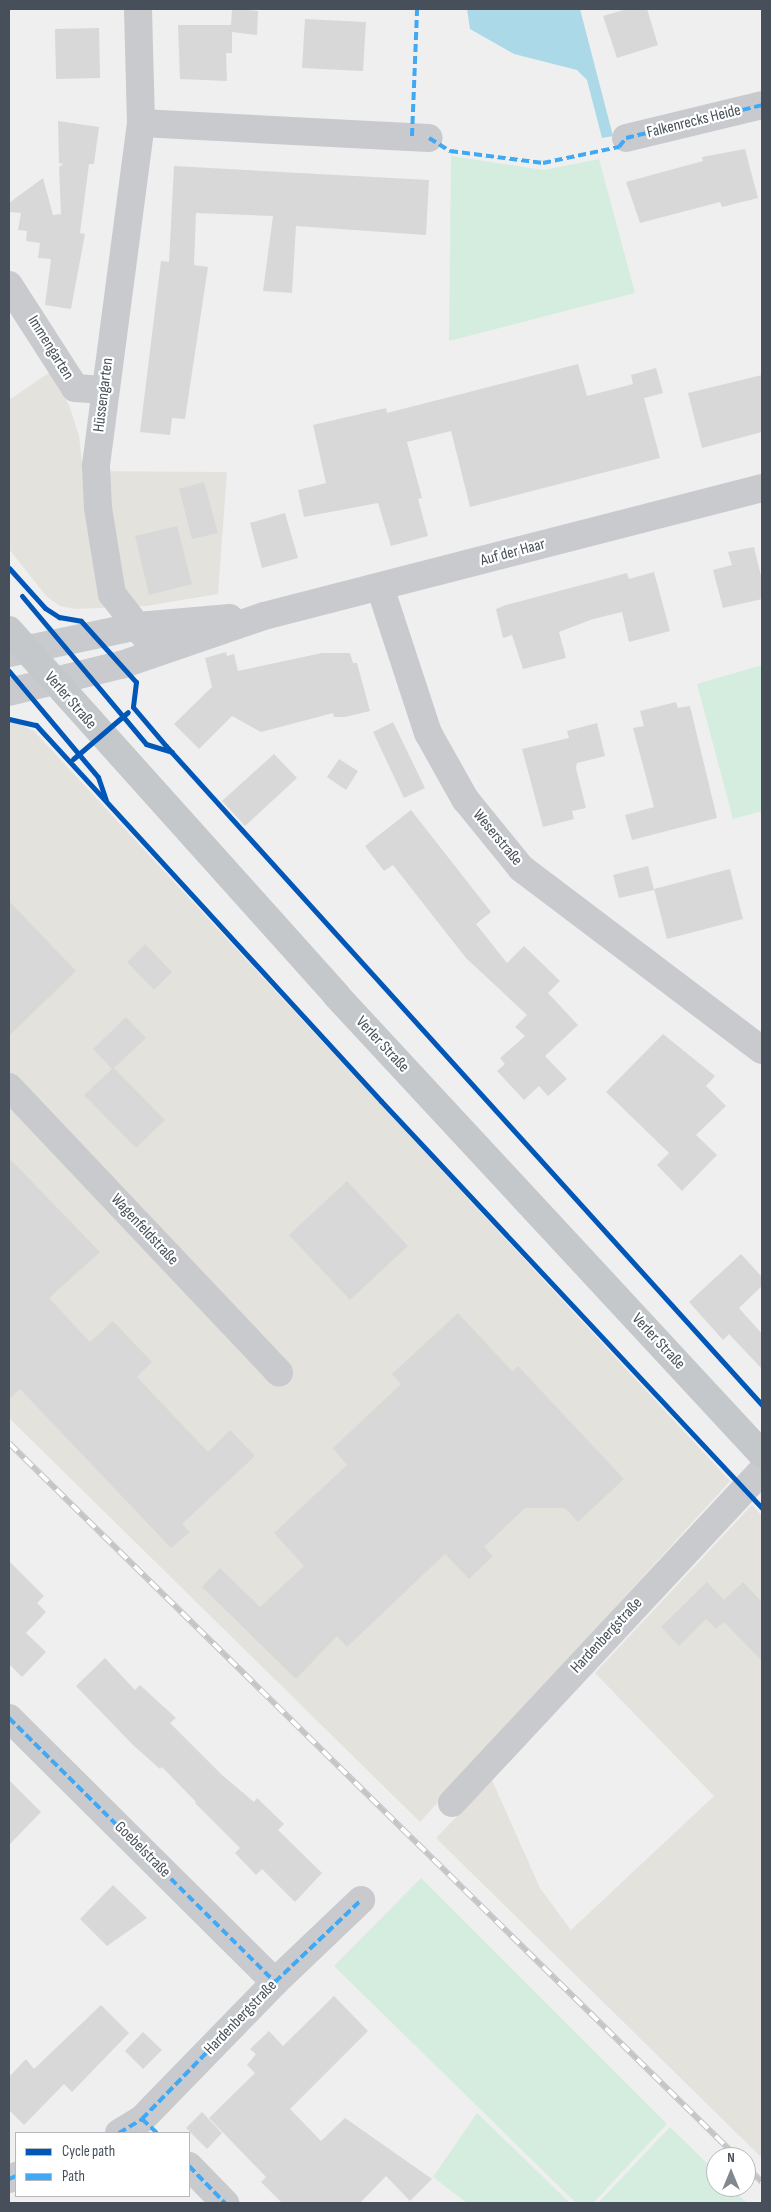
<!DOCTYPE html>
<html>
<head>
<meta charset="utf-8">
<style>
  body { margin:0 }
  #map { position:relative; width:771px; height:2212px; overflow:hidden; background:#efefef; font-family:"Sofia Sans Condensed",sans-serif }
  div>[style] { position:absolute }
  .commercial>* { inset:0; background:#e4e2dc }
  .green>* { inset:0; background:#d5eddf }
  .water>* { inset:0; background:#acd9e8 }
  .building>* { inset:0; background:#d8d8d9 }
  .minor>* { height:28px; margin:-14px; padding:0 14px; transform-origin:14px; border-radius:14px; background:#c9cacd }
  .major>* { height:28px; margin:-14px; padding:0 14px; transform-origin:14px; border-radius:14px; background:#c5c8cb }
  .rail>* { height:5.5px; margin-top:-2.75px; transform-origin:0; background:repeating-linear-gradient(90deg,#fff 0 11px,#c4c5c7 0 22px); box-sizing:border-box; border-block:1px solid #c4c5c7 }
  .quiet>* { height:4px; margin-top:-2px; transform-origin:0; background:repeating-linear-gradient(90deg,#3fa9f5 0 8px,transparent 0 12px) }
  .cycleway>* { height:5px; margin:-2.5px; padding:0 2.5px; transform-origin:2.5px; border-radius:2.5px; background:#0057b8 }
  span { translate:-50% -50%; white-space:nowrap; text-align:center; line-height:1.15; -webkit-text-stroke:4.5px #fff; paint-order:stroke }
  .street-label { font-size:16px; color:#47505a }
  .frame { position:absolute; inset:0; border:10px solid #47505a; pointer-events:none }
  .legend { position:absolute; left:15px; top:2132px; width:175px; height:65px; box-sizing:border-box; background:#fff; border:1px solid #b5b9bd; margin:0; padding:6px 9px; list-style:none; font-size:15px; color:#47505a }
  .legend li { display:flex; align-items:center; gap:10px; height:25px }
  .legend b { width:25px; border:1px solid #b5b9bd }
  .north { position:absolute; left:706px; top:2147px; width:50px; height:50px; box-sizing:border-box; background:#fff; border:1px solid #b5b9bd; border-radius:50%; rotate:0deg; font-size:14px; font-weight:700; line-height:20px; text-align:center; color:#47505a }
  .north::after { content:''; display:block; margin:auto; width:18px; height:22px; background:#82888e; clip-path:polygon(50% 0,100% 100%,50% 72%,0 100%) }
</style>
</head>
<body>
<div id="map">
  <div class="commercial">
    <div style="clip-path:polygon(50px 372px,69px 405px,79px 436px,83px 471px,227px 472px,218px 594px,146px 606px,76px 609px,60px 606px,47px 597px,9px 549px,9px 400px)"></div>
    <div style="clip-path:polygon(9px 722px,17px 723px,34px 731px,730px 1481px,420px 1822px,9px 1418px)"></div>
    <div style="clip-path:polygon(752px 1505px,762px 1516px,762px 2158px,436px 1838px,492px 1780px,540px 1888px,571px 1930px,714px 1796px,595px 1673px)"></div>
  </div>
  <div class="green">
    <div style="clip-path:polygon(451px 156px,544px 170px,599px 159px,635px 293px,449px 341px)"></div>
    <div style="clip-path:polygon(762px 665px,762px 811px,733px 819px,697px 684px)"></div>
    <div style="clip-path:polygon(421px 1878px,667px 2124px,593px 2203px,576px 2203px,334px 1966px)"></div>
    <div style="clip-path:polygon(477px 2113px,570px 2203px,467px 2203px,433px 2177px)"></div>
    <div style="clip-path:polygon(670px 2127px,716px 2172px,716px 2187px,731px 2187px,747px 2203px,598px 2203px)"></div>
  </div>
  <div class="water">
    <div style="clip-path:polygon(467px 9px,580px 9px,613px 136px,602px 138px,587px 80px,577px 70px,514px 54px,470px 29px)"></div>
  </div>
  <div class="building">
    <div style="clip-path:polygon(232px 9px,258px 11px,257px 35px,232px 32px,232px 53px,226px 53px,227px 81px,180px 79px,178px 25px,231px 25px)"></div>
    <div style="clip-path:polygon(627px 9px,647px 9px,658px 45px,617px 58px,603px 16px)"></div>
    <div style="clip-path:polygon(305px 19px,366px 22px,363px 71px,302px 68px)"></div>
    <div style="clip-path:polygon(99px 28px,100px 78px,56px 79px,55px 29px)"></div>
    <div style="clip-path:polygon(58px 121px,99px 127px,94px 164px,89px 164px,80px 233px,85px 234px,71px 309px,45px 305px,51px 259px,38px 258px,40px 243px,26px 241px,27px 231px,18px 230px,21px 213px,9px 212px,9px 203px,43px 178px,53px 215px,61px 214px,59px 167px,63px 164px,59px 163px)"></div>
    <div style="clip-path:polygon(745px 149px,758px 198px,722px 207px,720px 202px,640px 223px,626px 182px,703px 161px,702px 157px)"></div>
    <div style="clip-path:polygon(174px 166px,429px 180px,426px 235px,296px 226px,292px 293px,263px 291px,273px 216px,196px 213px,194px 265px,208px 267px,185px 419px,172px 418px,170px 435px,140px 432px,161px 261px,169px 262px)"></div>
    <div style="clip-path:polygon(578px 364px,587px 396px,633px 384px,631px 375px,656px 368px,663px 393px,644px 398px,660px 458px,470px 507px,451px 431px,407px 442px,422px 498px,418px 499px,428px 536px,391px 546px,378px 503px,304px 517px,298px 490px,326px 483px,313px 425px,386px 408px,387px 413px)"></div>
    <div style="clip-path:polygon(762px 375px,762px 432px,702px 448px,688px 393px)"></div>
    <div style="clip-path:polygon(204px 482px,218px 533px,192px 539px,179px 489px)"></div>
    <div style="clip-path:polygon(285px 513px,298px 558px,262px 568px,250px 523px)"></div>
    <div style="clip-path:polygon(177px 526px,192px 584px,149px 595px,135px 536px)"></div>
    <div style="clip-path:polygon(754px 547px,762px 580px,762px 599px,723px 608px,713px 570px,732px 565px,728px 552px)"></div>
    <div style="clip-path:polygon(654px 572px,670px 631px,629px 642px,622px 612px,593px 619px,559px 632px,566px 658px,523px 669px,512px 635px,503px 638px,496px 609px,506px 605px,627px 573px,629px 579px)"></div>
    <div style="clip-path:polygon(226px 652px,227px 656px,234px 654px,238px 671px,322px 653px,350px 653px,353px 663px,357px 663px,370px 711px,345px 717px,334px 717px,333px 713px,261px 732px,232px 716px,199px 749px,174px 724px,212px 687px,205px 658px)"></div>
    <div style="clip-path:polygon(676px 702px,678px 708px,690px 706px,717px 818px,632px 840px,625px 815px,654px 807px,633px 728px,644px 726px,640px 711px)"></div>
    <div style="clip-path:polygon(393px 722px,425px 788px,404px 798px,373px 732px)"></div>
    <div style="clip-path:polygon(597px 723px,605px 756px,577px 763px,576px 768px,586px 808px,572px 811px,574px 819px,543px 827px,522px 749px,569px 738px,567px 731px)"></div>
    <div style="clip-path:polygon(274px 754px,297px 778px,245px 826px,222px 801px)"></div>
    <div style="clip-path:polygon(339px 759px,358px 771px,346px 790px,327px 777px)"></div>
    <div style="clip-path:polygon(411px 810px,491px 912px,476px 924px,507px 963px,524px 946px,560px 981px,548px 993px,578px 1025px,545px 1056px,567px 1079px,548px 1096px,539px 1086px,524px 1100px,497px 1071px,505px 1064px,500px 1058px,525px 1036px,515px 1027px,527px 1015px,466px 958px,393px 865px,384px 871px,365px 846px)"></div>
    <div style="clip-path:polygon(648px 866px,654px 890px,619px 898px,613px 875px)"></div>
    <div style="clip-path:polygon(730px 869px,743px 919px,667px 939px,654px 889px)"></div>
    <div style="clip-path:polygon(9px 901px,76px 971px,9px 1036px)"></div>
    <div style="clip-path:polygon(145px 944px,172px 972px,154px 990px,127px 962px)"></div>
    <div style="clip-path:polygon(126px 1017px,146px 1038px,114px 1068px,165px 1120px,136px 1148px,84px 1095px,112px 1069px,93px 1049px)"></div>
    <div style="clip-path:polygon(663px 1034px,715px 1076px,706px 1086px,726px 1106px,696px 1135px,717px 1155px,682px 1191px,657px 1165px,669px 1153px,606px 1092px)"></div>
    <div style="clip-path:polygon(9px 1158px,100px 1252px,49px 1298px,90px 1342px,113px 1321px,152px 1362px,137px 1377px,208px 1452px,230px 1430px,255px 1456px,182px 1524px,190px 1532px,171px 1548px,20px 1389px,9px 1399px)"></div>
    <div style="clip-path:polygon(347px 1181px,408px 1246px,350px 1300px,289px 1235px)"></div>
    <div style="clip-path:polygon(741px 1254px,762px 1277px,762px 1286px,739px 1308px,762px 1334px,762px 1369px,729px 1334px,723px 1340px,689px 1302px)"></div>
    <div style="clip-path:polygon(458px 1313px,512px 1371px,518px 1366px,624px 1479px,578px 1522px,565px 1508px,525px 1508px,484px 1547px,493px 1556px,469px 1579px,445px 1554px,347px 1647px,337px 1636px,296px 1679px,202px 1587px,220px 1568px,260px 1607px,304px 1566px,274px 1533px,347px 1465px,333px 1448px,401px 1384px,392px 1374px)"></div>
    <div style="clip-path:polygon(9px 1561px,44px 1596px,37px 1603px,46px 1612px,26px 1633px,46px 1652px,22px 1677px,9px 1664px)"></div>
    <div style="clip-path:polygon(707px 1582px,724px 1600px,743px 1582px,762px 1602px,762px 1661px,724px 1622px,716px 1629px,706px 1619px,679px 1646px,661px 1627px)"></div>
    <div style="clip-path:polygon(105px 1658px,135px 1690px,140px 1685px,176px 1718px,170px 1723px,222px 1775px,254px 1802px,257px 1798px,284px 1824px,278px 1830px,322px 1873px,295px 1902px,262px 1869px,256px 1875px,235px 1853px,240px 1848px,195px 1803px,196px 1802px,162px 1767px,160px 1769px,133px 1745px,76px 1686px)"></div>
    <div style="clip-path:polygon(9px 1780px,41px 1812px,9px 1845px)"></div>
    <div style="clip-path:polygon(113px 1885px,147px 1918px,107px 1946px,80px 1919px)"></div>
    <div style="clip-path:polygon(334px 1996px,368px 2031px,290px 2109px,321px 2141px,345px 2118px,432px 2179px,410px 2201px,386px 2176px,360px 2203px,282px 2203px,261px 2182px,266px 2177px,209px 2118px,255px 2073px,247px 2065px,256px 2054px,250px 2049px,269px 2031px,283px 2046px)"></div>
    <div style="clip-path:polygon(101px 2005px,129px 2033px,72px 2092px,64px 2084px,24px 2125px,9px 2110px,9px 2077px,26px 2059px,34px 2069px)"></div>
    <div style="clip-path:polygon(143px 2032px,162px 2050px,143px 2069px,125px 2051px)"></div>
    <div style="clip-path:polygon(202px 2112px,222px 2133px,207px 2149px,186px 2128px)"></div>
  </div>
  <div class="minor">
    <div style="left:138px;top:9px;width:114px;rotate:88.5deg"></div>
    <div style="left:141px;top:123px;width:346px;rotate:97.5deg"></div>
    <div style="left:96px;top:466px;width:42px;rotate:87.3deg"></div>
    <div style="left:98px;top:508px;width:87px;rotate:80.8deg"></div>
    <div style="left:112px;top:594px;width:73px;rotate:52.2deg"></div>
    <div style="left:141px;top:123px;width:288px;rotate:3deg"></div>
    <div style="left:626px;top:138px;width:140px;rotate:-13.6deg"></div>
    <div style="left:9px;top:285px;width:122px;rotate:57.3deg"></div>
    <div style="left:75px;top:388px;width:29px;rotate:4deg"></div>
    <div style="left:380px;top:587px;width:154px;rotate:71.8deg"></div>
    <div style="left:428px;top:733px;width:76px;rotate:60.7deg"></div>
    <div style="left:465px;top:799px;width:89px;rotate:50.9deg"></div>
    <div style="left:521px;top:868px;width:302px;rotate:37.1deg"></div>
    <div style="left:9px;top:653px;width:132px;rotate:-11.8deg"></div>
    <div style="left:138px;top:626px;width:92px;rotate:-5deg"></div>
    <div style="left:9px;top:692px;width:115px;rotate:-13.6deg"></div>
    <div style="left:121px;top:665px;width:151px;rotate:-18.9deg"></div>
    <div style="left:264px;top:616px;width:514px;rotate:-14.41deg"></div>
    <div style="left:9px;top:1087px;width:393px;rotate:46.6deg"></div>
    <div style="left:9px;top:1718px;width:375px;rotate:44.8deg"></div>
    <div style="left:452px;top:1803px;width:455px;rotate:-47deg"></div>
    <div style="left:119px;top:2133px;width:27px;rotate:-31deg"></div>
    <div style="left:142px;top:2119px;width:191px;rotate:-45.8deg"></div>
    <div style="left:275px;top:1982px;width:119px;rotate:-43.6deg"></div>
    <div style="left:189px;top:2166px;width:52px;rotate:45.8deg"></div>
    <div style="left:9px;top:2179px;width:8px;rotate:-23deg"></div>
  </div>
  <div class="major">
    <div style="left:9px;top:630px;width:490px;rotate:48.1deg"></div>
    <div style="left:336px;top:995px;width:626px;rotate:47.14deg"></div>
  </div>
  <div class="rail">
    <div style="left:9px;top:1443px;width:1020px;rotate:44.44deg"></div>
    <div style="left:746px;top:2166px;width:23px;rotate:45deg"></div>
  </div>
  <div class="quiet">
    <div style="left:412px;top:136px;width:127px;rotate:-87.7deg"></div>
    <div style="left:429px;top:138px;width:25px;rotate:32deg"></div>
    <div style="left:450px;top:151px;width:94px;rotate:7.4deg"></div>
    <div style="left:543px;top:163px;width:78px;rotate:-11.9deg"></div>
    <div style="left:619px;top:147px;width:11px;rotate:-52deg"></div>
    <div style="left:626px;top:138px;width:140px;rotate:-13.6deg"></div>
    <div style="left:9px;top:1718px;width:375px;rotate:44.8deg"></div>
    <div style="left:142px;top:2119px;width:21px;rotate:43deg"></div>
    <div style="left:119px;top:2133px;width:27px;rotate:-31deg"></div>
    <div style="left:142px;top:2119px;width:191px;rotate:-45.8deg"></div>
    <div style="left:275px;top:1982px;width:119px;rotate:-43.6deg"></div>
    <div style="left:189px;top:2166px;width:52px;rotate:45.8deg"></div>
    <div style="left:9px;top:2179px;width:8px;rotate:-23deg"></div>
  </div>
  <div class="cycleway">
    <div style="left:9px;top:568px;width:54px;rotate:48deg"></div>
    <div style="left:45px;top:608px;width:17px;rotate:33deg"></div>
    <div style="left:59px;top:617px;width:22px;rotate:10deg"></div>
    <div style="left:81px;top:621px;width:82px;rotate:48deg"></div>
    <div style="left:136px;top:682px;width:25px;rotate:97deg"></div>
    <div style="left:133px;top:707px;width:51px;rotate:49.8deg"></div>
    <div style="left:166px;top:746px;width:889px;rotate:47.87deg"></div>
    <div style="left:22px;top:596px;width:193px;rotate:50deg"></div>
    <div style="left:146px;top:744px;width:27px;rotate:17deg"></div>
    <div style="left:9px;top:671px;width:138px;rotate:50deg"></div>
    <div style="left:98px;top:777px;width:24px;rotate:71deg"></div>
    <div style="left:9px;top:719px;width:28px;rotate:13deg"></div>
    <div style="left:36px;top:725px;width:510px;rotate:47.46deg"></div>
    <div style="left:381px;top:1101px;width:558px;rotate:46.89deg"></div>
    <div style="left:73px;top:759px;width:72px;rotate:-40.5deg"></div>
  </div>
  <div class="street-label">
    <span style="left:694px;top:122px;rotate:-14deg">Falkenrecks Heide</span>
    <span style="left:50px;top:348px;rotate:58deg">Immengarten</span>
    <span style="left:104px;top:395px;rotate:-83deg">Hüssengarten</span>
    <span style="left:513px;top:553px;rotate:-15deg">Auf der Haar</span>
    <span style="left:70px;top:701px;rotate:49deg">Verler Straße</span>
    <span style="left:497px;top:838px;rotate:50deg">Weserstraße</span>
    <span style="left:382px;top:1045px;rotate:47deg">Verler Straße</span>
    <span style="left:144px;top:1230px;rotate:47deg">Wagenfeldstraße</span>
    <span style="left:658px;top:1342px;rotate:47deg">Verler Straße</span>
    <span style="left:607px;top:1636px;rotate:-47deg">Hardenbergstraße</span>
    <span style="left:142px;top:1850px;rotate:45deg">Goebelstraße</span>
    <span style="left:241px;top:2018px;rotate:-46deg">Hardenbergstraße</span>
  </div>
  <div class="frame"></div>
  <ul class="legend">
  <li><b style="height:6px;background:#0057b8"></b>Cycle path</li>
  <li><b style="height:6px;background:#3fa9f5"></b>Path</li>
  </ul>
  <div class="north">N</div>
</div>
</body>
</html>
